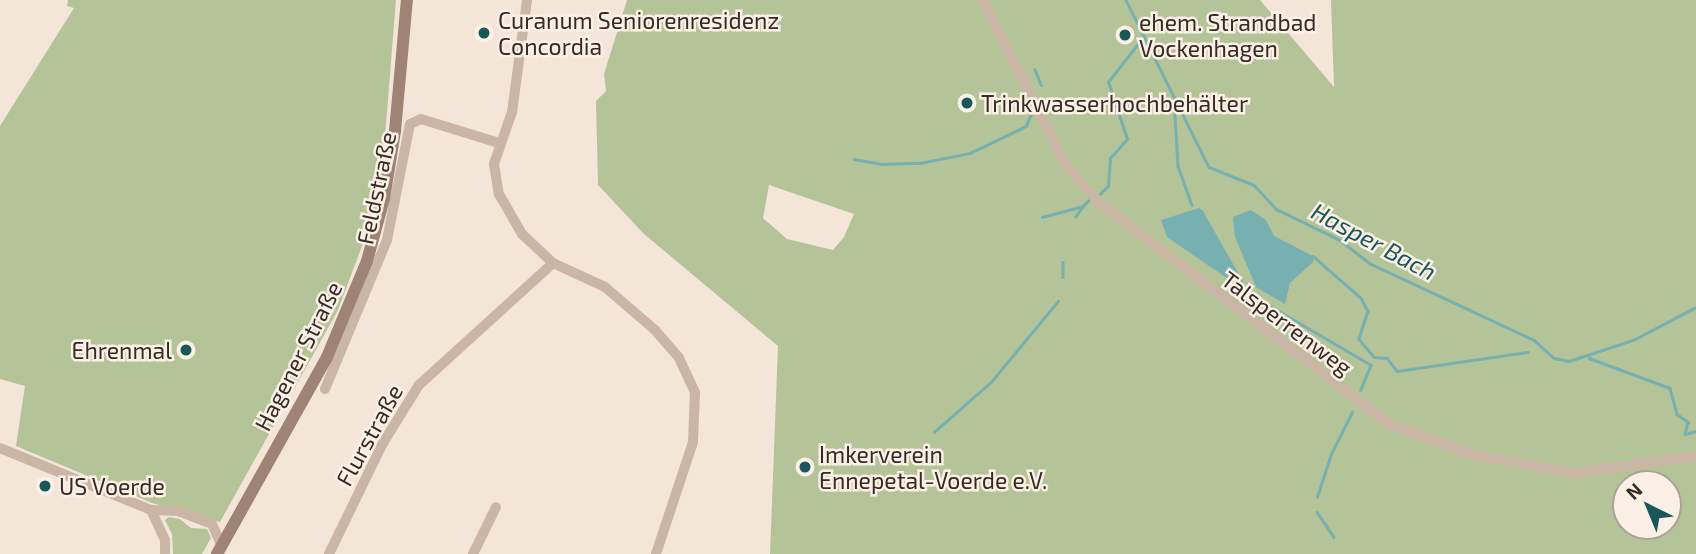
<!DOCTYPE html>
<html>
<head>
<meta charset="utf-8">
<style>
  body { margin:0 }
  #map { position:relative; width:1696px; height:554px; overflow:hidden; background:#f3e6d9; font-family:"Exo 2",sans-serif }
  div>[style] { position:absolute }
  .green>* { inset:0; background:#b5c398 }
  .water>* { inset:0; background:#76b0b1 }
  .stream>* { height:2.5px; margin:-1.25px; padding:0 1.25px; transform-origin:1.25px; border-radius:1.25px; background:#76b0b1 }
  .street>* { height:10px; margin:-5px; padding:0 5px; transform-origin:5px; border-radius:5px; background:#cbb5a4 }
  .secondary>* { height:12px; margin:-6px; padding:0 6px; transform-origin:6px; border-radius:6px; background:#9f8475 }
  .dots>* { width:19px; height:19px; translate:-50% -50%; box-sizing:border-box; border:4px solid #faf0e5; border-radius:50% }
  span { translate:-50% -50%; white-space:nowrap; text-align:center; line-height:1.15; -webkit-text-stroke:5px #faf0e5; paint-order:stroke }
  .poi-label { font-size:23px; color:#362b26 }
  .left { translate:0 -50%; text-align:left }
  .right { translate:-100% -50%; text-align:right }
  .street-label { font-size:23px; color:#362b26 }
  .water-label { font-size:24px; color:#19575a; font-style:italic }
  .north { position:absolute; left:1612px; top:470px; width:70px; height:70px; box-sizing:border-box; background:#faf0e5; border:2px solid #aca199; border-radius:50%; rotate:317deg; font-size:19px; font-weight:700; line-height:28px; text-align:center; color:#362b26 }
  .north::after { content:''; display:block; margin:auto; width:24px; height:32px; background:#19575a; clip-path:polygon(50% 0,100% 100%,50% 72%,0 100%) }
</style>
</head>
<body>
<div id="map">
  <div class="green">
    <div style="clip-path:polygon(68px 0,396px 0,380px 198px,338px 310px,220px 522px,152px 503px,16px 446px,25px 386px,0 379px,0 126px,74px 8px,67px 6px)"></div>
    <div style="clip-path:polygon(evenodd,627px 0,1260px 0,1334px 87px,1331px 0,1696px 0,1696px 554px,770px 554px,778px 346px,644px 234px,598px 185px,596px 101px,606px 91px,604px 74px,627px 0,769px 185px,854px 214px,844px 237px,833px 250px,787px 239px,763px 218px,769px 185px,627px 0,1626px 484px,1668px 484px,1668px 526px,1626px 526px,1626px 484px)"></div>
    <div style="clip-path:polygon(169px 517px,180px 519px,191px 528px,207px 529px,211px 538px,202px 554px,173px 554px,172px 534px,165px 520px)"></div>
  </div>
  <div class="water">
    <div style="clip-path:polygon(1199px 208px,1203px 211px,1250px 294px,1167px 237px,1161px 220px)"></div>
    <div style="clip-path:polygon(1251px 210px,1266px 220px,1274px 236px,1313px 256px,1313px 262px,1290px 283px,1285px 304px,1256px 287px,1235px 237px,1233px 217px)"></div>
  </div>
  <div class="stream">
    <div style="left:1126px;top:0;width:186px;rotate:63.6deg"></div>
    <div style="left:1209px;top:167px;width:48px;rotate:21.8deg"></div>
    <div style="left:1254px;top:185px;width:33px;rotate:47deg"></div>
    <div style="left:1276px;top:209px;width:71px;rotate:25.8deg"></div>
    <div style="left:1340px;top:240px;width:39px;rotate:38deg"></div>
    <div style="left:1371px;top:264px;width:180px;rotate:25deg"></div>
    <div style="left:1534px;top:340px;width:27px;rotate:42deg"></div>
    <div style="left:1554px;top:358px;width:15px;rotate:11deg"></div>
    <div style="left:1569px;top:361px;width:67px;rotate:-18.2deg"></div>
    <div style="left:1633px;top:340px;width:71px;rotate:-27.6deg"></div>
    <div style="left:1035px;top:69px;width:17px;rotate:69deg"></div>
    <div style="left:1174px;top:99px;width:67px;rotate:86.6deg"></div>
    <div style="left:1178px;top:166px;width:41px;rotate:70.3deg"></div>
    <div style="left:854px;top:159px;width:28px;rotate:10deg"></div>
    <div style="left:882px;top:164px;width:38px;rotate:-2deg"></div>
    <div style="left:920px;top:163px;width:51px;rotate:-11.3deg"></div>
    <div style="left:970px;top:153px;width:62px;rotate:-25.7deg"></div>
    <div style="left:1026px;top:126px;width:16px;rotate:-68deg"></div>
    <div style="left:1100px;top:194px;width:11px;rotate:-45deg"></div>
    <div style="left:1108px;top:186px;width:28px;rotate:-86deg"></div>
    <div style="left:1110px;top:158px;width:25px;rotate:-48deg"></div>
    <div style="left:1127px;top:139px;width:60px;rotate:-108.4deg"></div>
    <div style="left:1108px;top:82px;width:58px;rotate:-52deg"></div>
    <div style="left:1042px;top:217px;width:42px;rotate:-15deg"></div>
    <div style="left:1083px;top:206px;width:8px;rotate:-45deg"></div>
    <div style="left:1075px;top:217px;width:14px;rotate:-54deg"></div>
    <div style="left:1313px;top:256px;width:64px;rotate:41.2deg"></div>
    <div style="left:1361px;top:298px;width:15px;rotate:62deg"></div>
    <div style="left:1368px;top:311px;width:29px;rotate:108deg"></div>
    <div style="left:1359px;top:339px;width:23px;rotate:50deg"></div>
    <div style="left:1374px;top:357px;width:13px;rotate:4deg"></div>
    <div style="left:1387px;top:358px;width:16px;rotate:52deg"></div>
    <div style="left:1397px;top:371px;width:132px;rotate:-8.3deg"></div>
    <div style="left:1063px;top:262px;width:15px;rotate:90deg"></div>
    <div style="left:1250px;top:294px;width:140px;rotate:30.4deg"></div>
    <div style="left:1371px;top:365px;width:27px;rotate:112deg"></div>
    <div style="left:1589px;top:358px;width:86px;rotate:20.3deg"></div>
    <div style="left:1670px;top:388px;width:27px;rotate:75deg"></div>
    <div style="left:1677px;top:414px;width:14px;rotate:36deg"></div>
    <div style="left:1688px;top:422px;width:12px;rotate:104deg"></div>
    <div style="left:1685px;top:434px;width:11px;rotate:-15deg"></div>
    <div style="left:934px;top:432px;width:76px;rotate:-41.3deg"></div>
    <div style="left:991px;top:382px;width:105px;rotate:-50.4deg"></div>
    <div style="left:1317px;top:497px;width:45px;rotate:-72deg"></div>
    <div style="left:1331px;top:454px;width:47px;rotate:-63.4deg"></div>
    <div style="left:1317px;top:512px;width:30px;rotate:56deg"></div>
  </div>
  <div class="street">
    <div style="left:527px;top:0;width:113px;rotate:97.6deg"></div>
    <div style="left:512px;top:112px;width:55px;rotate:109.1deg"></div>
    <div style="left:494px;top:164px;width:30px;rotate:81deg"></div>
    <div style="left:499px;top:194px;width:46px;rotate:60.1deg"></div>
    <div style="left:522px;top:234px;width:42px;rotate:43.1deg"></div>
    <div style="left:553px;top:263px;width:57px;rotate:24.8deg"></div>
    <div style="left:605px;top:287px;width:66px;rotate:40.7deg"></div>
    <div style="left:655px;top:330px;width:37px;rotate:49deg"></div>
    <div style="left:679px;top:358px;width:38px;rotate:65deg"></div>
    <div style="left:695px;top:392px;width:50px;rotate:92.3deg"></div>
    <div style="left:693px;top:442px;width:118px;rotate:108.3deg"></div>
    <div style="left:983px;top:0;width:183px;rotate:63.4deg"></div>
    <div style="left:1065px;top:164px;width:50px;rotate:49deg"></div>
    <div style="left:1098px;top:202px;width:366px;rotate:37.3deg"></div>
    <div style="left:1389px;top:424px;width:90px;rotate:20.3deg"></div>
    <div style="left:1473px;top:455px;width:103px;rotate:10.1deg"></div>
    <div style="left:1574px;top:473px;width:123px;rotate:-7.9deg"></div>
    <div style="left:325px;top:389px;width:161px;rotate:-67.4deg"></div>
    <div style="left:387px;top:240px;width:118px;rotate:-78.8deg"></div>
    <div style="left:410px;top:124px;width:12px;rotate:-24deg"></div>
    <div style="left:421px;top:119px;width:82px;rotate:17.1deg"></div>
    <div style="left:0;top:448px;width:163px;rotate:22.3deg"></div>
    <div style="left:151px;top:510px;width:27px;rotate:2deg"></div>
    <div style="left:178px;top:511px;width:36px;rotate:21deg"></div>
    <div style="left:212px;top:524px;width:22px;rotate:66deg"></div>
    <div style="left:151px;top:510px;width:33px;rotate:65deg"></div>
    <div style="left:165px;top:540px;width:14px;rotate:90deg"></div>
    <div style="left:329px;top:554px;width:123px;rotate:-64.1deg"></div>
    <div style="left:383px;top:443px;width:68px;rotate:-58.2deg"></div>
    <div style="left:419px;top:385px;width:181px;rotate:-42.3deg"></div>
    <div style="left:473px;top:554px;width:52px;rotate:-63.9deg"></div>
  </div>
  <div class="secondary">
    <div style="left:217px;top:554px;width:226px;rotate:-60.8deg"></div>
    <div style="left:327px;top:357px;width:104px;rotate:-67.4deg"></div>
    <div style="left:367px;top:261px;width:64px;rotate:-74.7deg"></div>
    <div style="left:384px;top:199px;width:69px;rotate:-80.8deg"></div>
    <div style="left:395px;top:131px;width:132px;rotate:-84.8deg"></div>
  </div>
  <div class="dots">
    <div style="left:484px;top:33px;background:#19575a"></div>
    <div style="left:1125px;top:35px;background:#19575a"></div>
    <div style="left:967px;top:103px;background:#19575a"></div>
    <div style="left:186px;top:350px;background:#19575a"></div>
    <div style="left:805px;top:467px;background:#19575a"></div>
    <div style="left:45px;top:486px;background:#19575a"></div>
  </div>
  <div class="poi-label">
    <span class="left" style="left:498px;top:33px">Curanum Seniorenresidenz<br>Concordia</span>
    <span class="left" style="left:1139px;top:35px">ehem. Strandbad<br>Vockenhagen</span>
    <span class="left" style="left:981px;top:103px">Trinkwasserhochbehälter</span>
    <span class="right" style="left:172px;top:350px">Ehrenmal</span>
    <span class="left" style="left:819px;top:467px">Imkerverein<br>Ennepetal-Voerde e.V.</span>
    <span class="left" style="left:59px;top:486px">US Voerde</span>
  </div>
  <div class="street-label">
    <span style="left:376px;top:188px;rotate:-78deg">Feldstraße</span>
    <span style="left:1287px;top:323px;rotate:37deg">Talsperrenweg</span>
    <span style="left:298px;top:356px;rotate:-63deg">Hagener Straße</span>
    <span style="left:369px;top:435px;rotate:-61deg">Flurstraße</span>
  </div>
  <div class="water-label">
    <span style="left:1374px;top:241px;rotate:28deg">Hasper Bach</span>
  </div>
  <div class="north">N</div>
</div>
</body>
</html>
